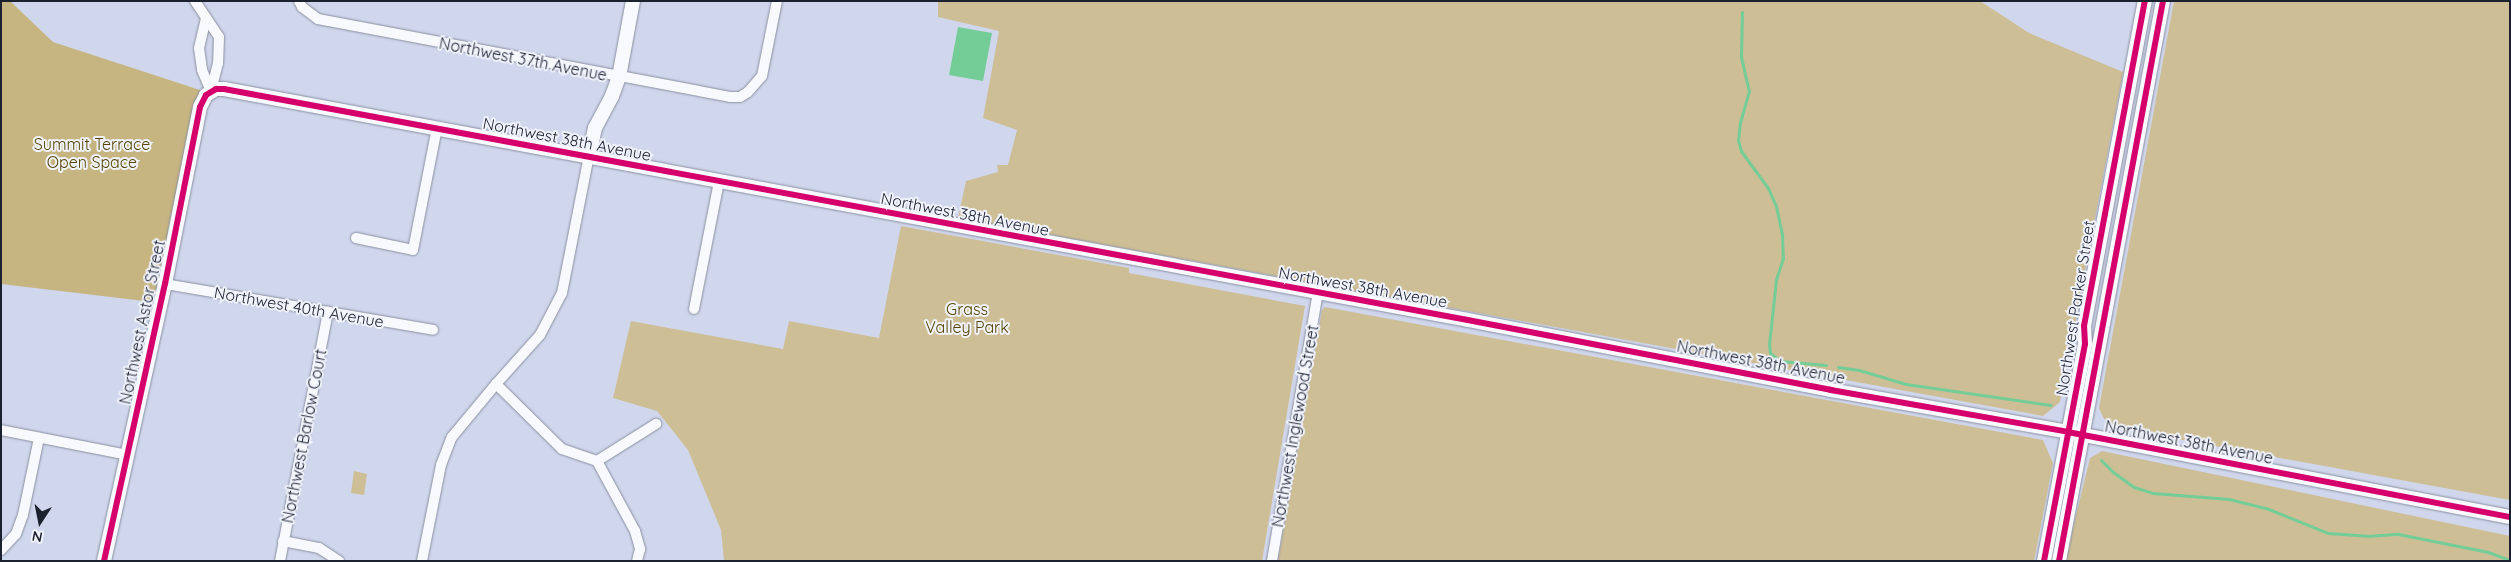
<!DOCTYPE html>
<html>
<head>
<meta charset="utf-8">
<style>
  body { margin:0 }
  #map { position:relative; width:2511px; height:562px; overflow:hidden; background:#d0d7ed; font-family:Quicksand,sans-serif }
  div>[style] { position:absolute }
  .green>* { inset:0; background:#cdbe95 }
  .forest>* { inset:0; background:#c6b581 }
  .water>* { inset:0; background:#74cc97 }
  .stream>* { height:3px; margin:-1.5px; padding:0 1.5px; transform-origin:1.5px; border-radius:1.5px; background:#74cc97 }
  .roads { filter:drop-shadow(0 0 1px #8a8f9f) drop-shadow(0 0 1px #8a8f9f) }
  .street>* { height:10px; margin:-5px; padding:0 5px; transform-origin:5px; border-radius:5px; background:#f8f9fc }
  .secondary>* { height:14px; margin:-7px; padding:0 7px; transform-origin:7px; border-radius:7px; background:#f8f9fc }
  .cycleway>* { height:6px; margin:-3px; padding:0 3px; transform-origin:3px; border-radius:3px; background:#d6006c }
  span { translate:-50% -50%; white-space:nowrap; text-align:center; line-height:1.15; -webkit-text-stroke:4px #f0f3fb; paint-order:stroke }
  .street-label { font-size:16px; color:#1c2130 }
  .park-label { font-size:16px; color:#564405 }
  .frame { position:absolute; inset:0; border:2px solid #1c2130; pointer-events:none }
  .north { position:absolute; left:15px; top:497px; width:50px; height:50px; -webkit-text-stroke:4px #f0f3fb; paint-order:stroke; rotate:191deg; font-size:14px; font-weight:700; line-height:20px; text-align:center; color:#1c2130 }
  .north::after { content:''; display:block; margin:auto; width:18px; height:22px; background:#1c2130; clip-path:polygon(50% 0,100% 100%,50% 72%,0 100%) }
</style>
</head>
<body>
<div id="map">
  <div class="green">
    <div style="clip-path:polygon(938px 1px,1980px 1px,2029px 33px,2123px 72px,2060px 402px,2043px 416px,958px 218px,966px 181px,998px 172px,997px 165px,1008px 165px,1017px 130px,983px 118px,999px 31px,938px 17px)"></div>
    <div style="clip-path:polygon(2174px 1px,2510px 1px,2510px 500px,2111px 427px,2103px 417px,2099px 408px)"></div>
    <div style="clip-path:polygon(901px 226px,1129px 268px,1129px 273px,1305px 306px,1262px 561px,724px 561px,721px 530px,688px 450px,657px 411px,613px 398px,631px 321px,783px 349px,789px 321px,879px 338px)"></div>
    <div style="clip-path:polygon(1325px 307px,2043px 440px,2053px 463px,2034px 561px,1278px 561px,1322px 310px)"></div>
    <div style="clip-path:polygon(2102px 451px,2510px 536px,2510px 561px,2065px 561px,2090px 458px)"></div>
    <div style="clip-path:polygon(354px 471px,367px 474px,364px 495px,351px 493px)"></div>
  </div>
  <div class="forest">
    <div style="clip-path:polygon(1px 1px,10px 1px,53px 42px,200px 90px,153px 302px,1px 284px)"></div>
  </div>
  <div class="water">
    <div style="clip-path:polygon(958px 27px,992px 33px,983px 81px,949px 75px)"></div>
  </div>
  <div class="stream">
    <div style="left:1742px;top:12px;width:45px;rotate:91.3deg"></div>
    <div style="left:1741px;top:57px;width:35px;rotate:77deg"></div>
    <div style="left:1749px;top:91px;width:32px;rotate:106deg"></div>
    <div style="left:1740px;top:122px;width:18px;rotate:96deg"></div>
    <div style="left:1738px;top:140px;width:11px;rotate:75deg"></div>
    <div style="left:1741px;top:151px;width:46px;rotate:53.9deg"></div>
    <div style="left:1768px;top:188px;width:20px;rotate:66deg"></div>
    <div style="left:1776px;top:206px;width:29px;rotate:78deg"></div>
    <div style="left:1782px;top:234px;width:24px;rotate:88deg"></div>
    <div style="left:1783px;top:258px;width:23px;rotate:108deg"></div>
    <div style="left:1776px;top:280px;width:64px;rotate:96.2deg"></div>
    <div style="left:1769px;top:344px;width:9px;rotate:84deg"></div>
    <div style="left:1770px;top:353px;width:13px;rotate:39deg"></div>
    <div style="left:1780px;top:361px;width:46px;rotate:5deg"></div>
    <div style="left:1838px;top:367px;width:21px;rotate:8deg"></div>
    <div style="left:1859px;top:370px;width:49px;rotate:16.6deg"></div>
    <div style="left:1906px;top:384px;width:146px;rotate:8.3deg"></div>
    <div style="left:2101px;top:460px;width:17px;rotate:45deg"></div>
    <div style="left:2113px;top:472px;width:26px;rotate:36deg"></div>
    <div style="left:2134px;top:487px;width:20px;rotate:18deg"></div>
    <div style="left:2153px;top:493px;width:76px;rotate:4.5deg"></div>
    <div style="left:2229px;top:499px;width:38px;rotate:14deg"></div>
    <div style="left:2266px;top:508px;width:67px;rotate:22deg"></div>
    <div style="left:2328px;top:533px;width:39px;rotate:4deg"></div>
    <div style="left:2367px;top:536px;width:31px;rotate:-4deg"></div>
    <div style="left:2398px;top:534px;width:92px;rotate:11.3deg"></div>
    <div style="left:2488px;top:552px;width:23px;rotate:20deg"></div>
  </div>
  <div class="roads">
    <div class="street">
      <div style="left:195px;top:1px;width:43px;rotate:56.3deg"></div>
      <div style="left:219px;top:37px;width:26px;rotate:92deg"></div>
      <div style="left:218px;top:63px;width:29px;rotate:104deg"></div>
      <div style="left:299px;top:1px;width:7px;rotate:63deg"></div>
      <div style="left:302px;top:7px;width:20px;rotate:37deg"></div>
      <div style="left:318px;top:19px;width:419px;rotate:10.7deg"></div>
      <div style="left:730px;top:97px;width:10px"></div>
      <div style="left:740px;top:97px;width:9px;rotate:-32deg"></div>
      <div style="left:748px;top:92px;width:21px;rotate:-49deg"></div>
      <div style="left:762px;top:76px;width:76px;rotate:-78.7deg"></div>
      <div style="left:206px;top:18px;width:31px;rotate:103deg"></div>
      <div style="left:199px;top:48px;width:22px;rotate:82deg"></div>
      <div style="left:202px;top:70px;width:23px;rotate:67deg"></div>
      <div style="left:356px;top:238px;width:58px;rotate:11.9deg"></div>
      <div style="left:413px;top:250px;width:124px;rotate:-78.9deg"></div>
      <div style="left:165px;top:284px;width:272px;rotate:9.7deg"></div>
      <div style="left:694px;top:309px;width:129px;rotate:-78.9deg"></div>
      <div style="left:496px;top:384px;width:93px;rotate:44.6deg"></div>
      <div style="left:562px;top:449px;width:37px;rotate:19deg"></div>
      <div style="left:597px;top:461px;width:80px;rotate:61.5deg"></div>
      <div style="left:635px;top:531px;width:19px;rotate:74deg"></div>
      <div style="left:640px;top:549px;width:12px;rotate:104deg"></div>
      <div style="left:1px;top:430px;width:129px;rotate:11.1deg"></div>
      <div style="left:597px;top:461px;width:70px;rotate:-32.1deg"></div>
      <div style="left:283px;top:541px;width:37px;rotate:11deg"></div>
      <div style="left:319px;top:548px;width:24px;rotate:33deg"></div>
      <div style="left:1px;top:550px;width:22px;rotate:-47deg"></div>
      <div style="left:16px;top:534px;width:20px;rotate:-70deg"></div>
      <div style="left:23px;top:515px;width:79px;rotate:-78.3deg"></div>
      <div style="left:280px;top:561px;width:254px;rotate:-79.1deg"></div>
      <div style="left:422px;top:561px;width:98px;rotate:-78.8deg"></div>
      <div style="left:441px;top:465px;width:30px;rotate:-69deg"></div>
      <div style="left:452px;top:437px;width:69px;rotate:-50.3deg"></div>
      <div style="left:496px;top:384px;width:66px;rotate:-48.1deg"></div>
      <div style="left:540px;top:335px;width:47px;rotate:-62.4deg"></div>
      <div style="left:562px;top:293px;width:140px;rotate:-78.9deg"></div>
      <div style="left:1272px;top:561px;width:273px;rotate:-80.3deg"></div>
    </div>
    <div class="secondary">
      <div style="left:589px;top:156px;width:29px;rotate:-78deg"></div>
      <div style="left:595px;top:128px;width:36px;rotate:-62deg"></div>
      <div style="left:612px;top:96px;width:20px;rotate:-70deg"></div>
      <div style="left:619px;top:77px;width:77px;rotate:-79.6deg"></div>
      <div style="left:104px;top:561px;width:284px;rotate:-77.6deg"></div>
      <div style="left:165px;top:284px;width:180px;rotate:-78.8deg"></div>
      <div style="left:200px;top:107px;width:13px;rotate:-63deg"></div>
      <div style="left:206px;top:95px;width:12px;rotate:-31deg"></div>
      <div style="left:216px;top:89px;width:8px"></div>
      <div style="left:224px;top:89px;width:1265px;rotate:10.52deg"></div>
      <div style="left:1468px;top:320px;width:370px;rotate:10.9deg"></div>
      <div style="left:1831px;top:390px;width:241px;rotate:10deg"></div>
      <div style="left:2068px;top:432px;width:450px;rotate:10.9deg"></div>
      <div style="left:2044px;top:561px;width:221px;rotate:-79.3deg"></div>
      <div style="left:2085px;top:344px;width:18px;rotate:-93deg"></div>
      <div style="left:2084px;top:326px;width:331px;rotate:-79.4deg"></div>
      <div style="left:2059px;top:561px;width:570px;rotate:-79.48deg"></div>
    </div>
  </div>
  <div class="cycleway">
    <div style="left:104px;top:561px;width:284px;rotate:-77.6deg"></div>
    <div style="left:165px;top:284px;width:180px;rotate:-78.8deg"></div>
    <div style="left:200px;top:107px;width:13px;rotate:-63deg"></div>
    <div style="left:206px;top:95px;width:12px;rotate:-31deg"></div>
    <div style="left:216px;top:89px;width:8px"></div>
    <div style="left:224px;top:89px;width:1265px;rotate:10.52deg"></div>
    <div style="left:1468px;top:320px;width:370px;rotate:10.9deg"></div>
    <div style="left:1831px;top:390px;width:241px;rotate:10deg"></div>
    <div style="left:2068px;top:432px;width:450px;rotate:10.9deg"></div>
    <div style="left:2044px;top:561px;width:221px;rotate:-79.3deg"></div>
    <div style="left:2085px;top:344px;width:18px;rotate:-93deg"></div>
    <div style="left:2084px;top:326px;width:331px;rotate:-79.4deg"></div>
    <div style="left:2059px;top:561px;width:570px;rotate:-79.48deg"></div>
  </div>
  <div class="street-label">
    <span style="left:523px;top:59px;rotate:11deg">Northwest 37th Avenue</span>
    <span style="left:567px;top:139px;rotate:11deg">Northwest 38th Avenue</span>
    <span style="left:965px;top:214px;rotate:11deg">Northwest 38th Avenue</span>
    <span style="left:1363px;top:287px;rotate:10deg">Northwest 38th Avenue</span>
    <span style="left:299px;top:307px;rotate:10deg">Northwest 40th Avenue</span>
    <span style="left:2075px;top:308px;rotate:-81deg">Northwest Parker Street</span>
    <span style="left:142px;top:322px;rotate:-78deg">Northwest Astor Street</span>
    <span style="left:1761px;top:362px;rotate:11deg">Northwest 38th Avenue</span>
    <span style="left:1295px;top:426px;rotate:-80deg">Northwest Inglewood Street</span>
    <span style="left:304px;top:436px;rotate:-79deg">Northwest Barlow Court</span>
    <span style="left:2189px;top:442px;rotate:11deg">Northwest 38th Avenue</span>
  </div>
  <div class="park-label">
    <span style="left:92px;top:153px">Summit Terrace<br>Open Space</span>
    <span style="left:967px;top:318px">Grass<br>Valley Park</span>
  </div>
  <div class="frame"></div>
  <div class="north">N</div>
</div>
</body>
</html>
